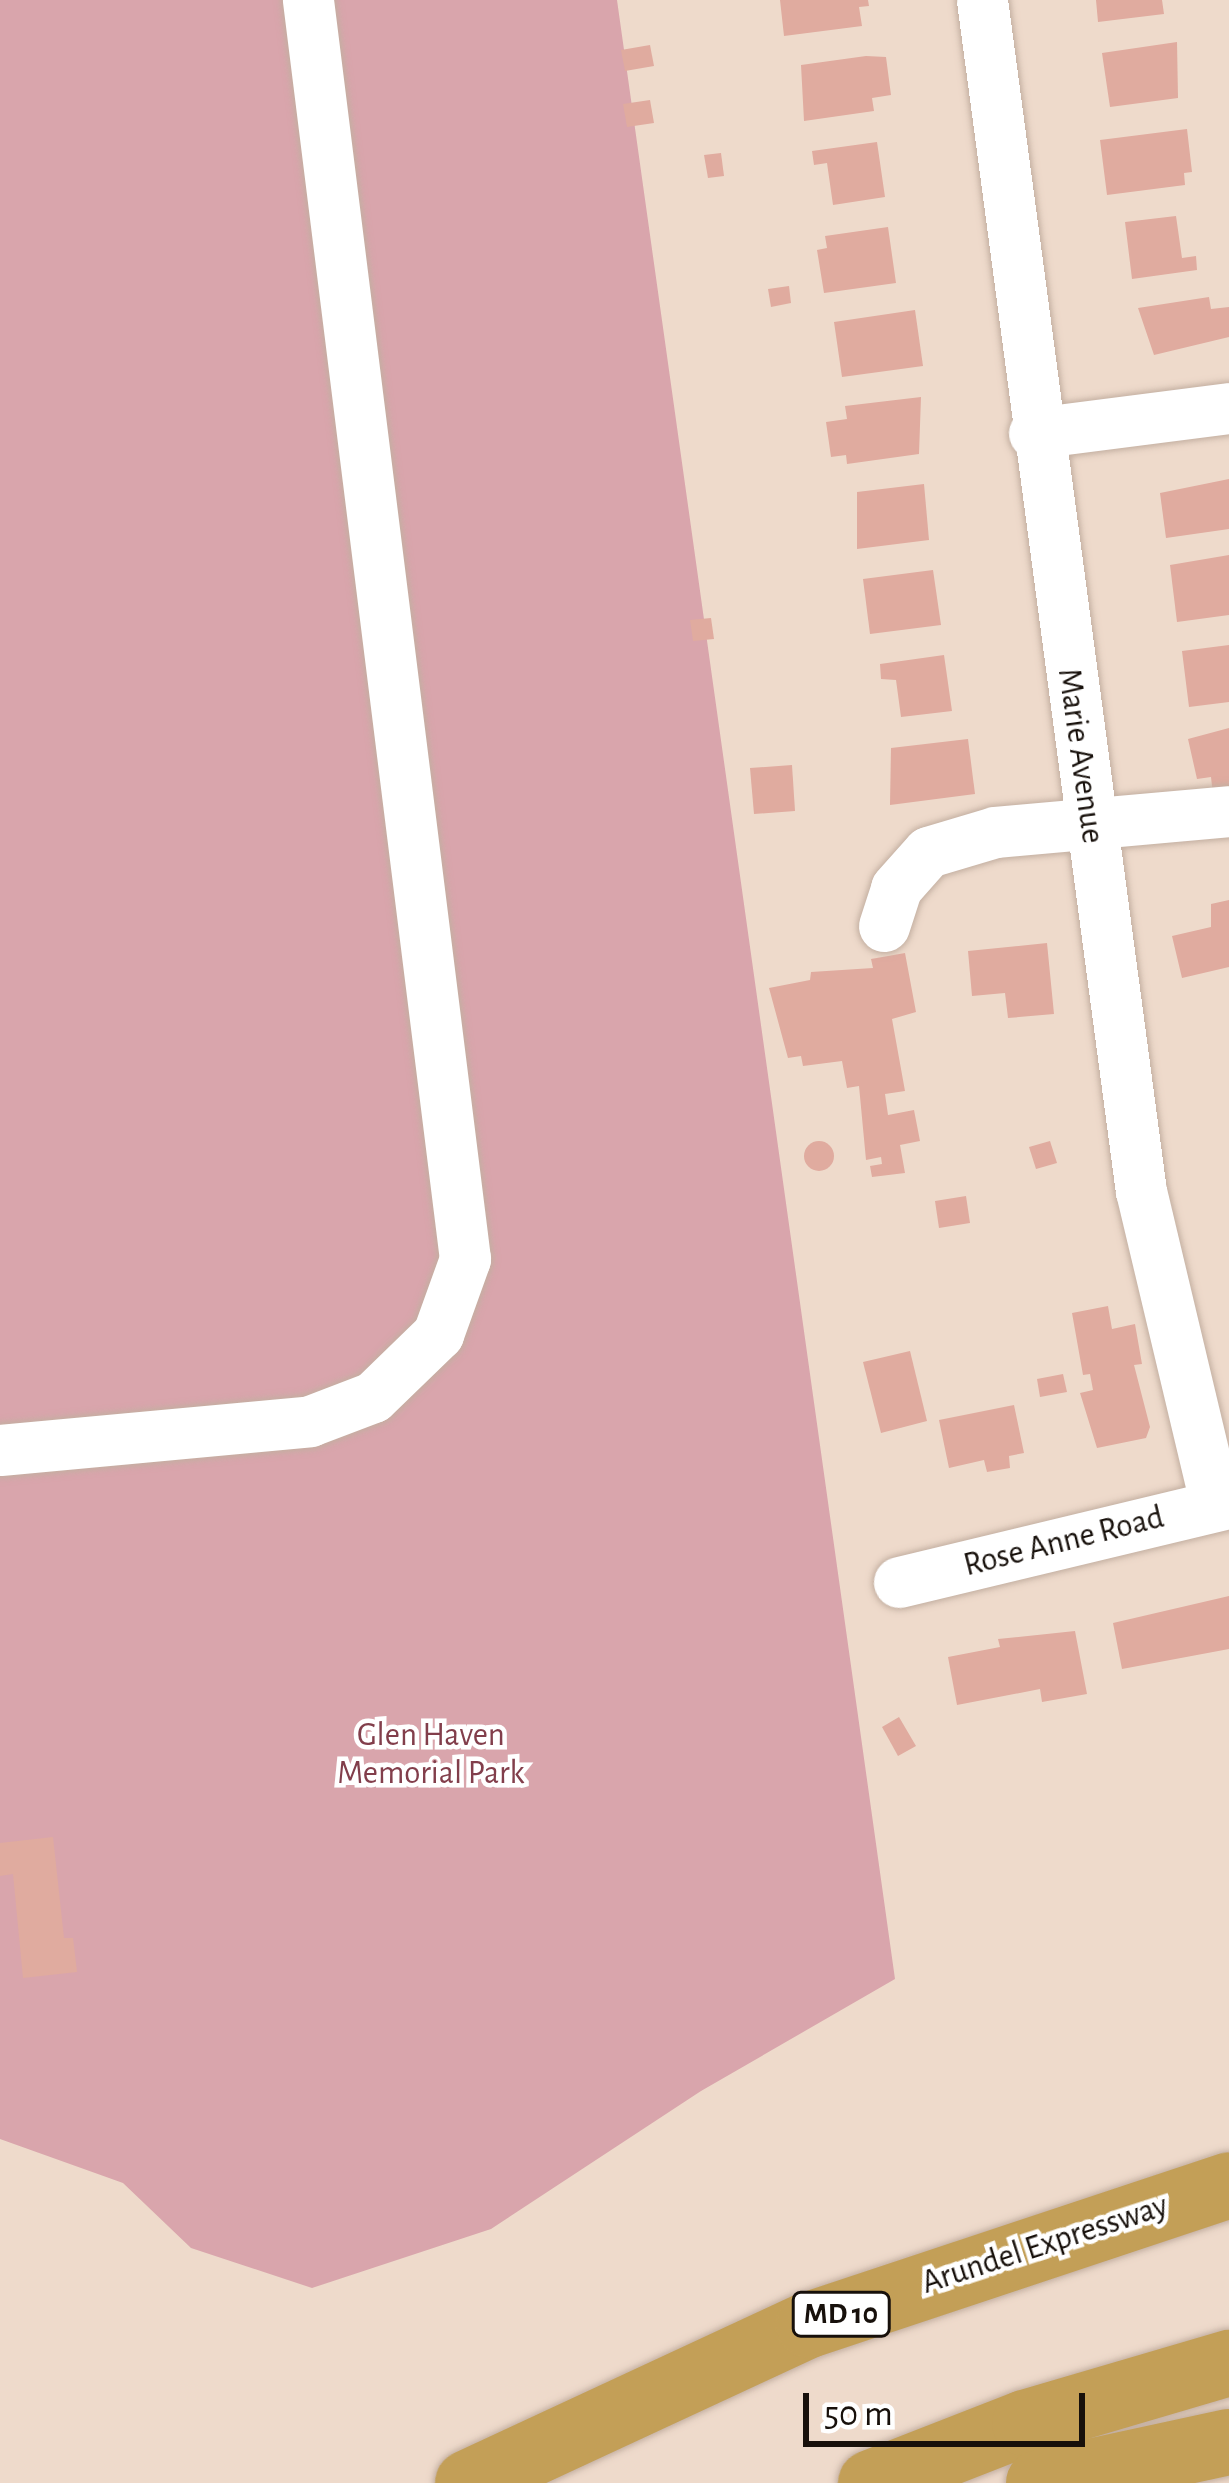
<!DOCTYPE html>
<html>
<head>
<meta charset="utf-8">
<style>
  body { margin:0 }
  #map { position:relative; width:1229px; height:2483px; overflow:hidden; background:#eedacb; font-family:"Alegreya Sans",sans-serif }
  div>[style] { position:absolute }
  .green>* { inset:0; background:#d9a5ac }
  .building>* { inset:0; background:#e0ab9f }
  .round { border-radius:50% }
  .roads { filter:drop-shadow(0 0 3px #c3afa1) drop-shadow(0 0 3px #c3afa1) }
  .minor>* { height:51px; margin:-25.5px; padding:0 25.5px; transform-origin:25.5px; border-radius:25.5px; background:#fff }
  .highway>* { height:66px; margin:-33px; padding:0 33px; transform-origin:33px; border-radius:33px; background:#c39f57 }
  span { translate:-50% -50%; white-space:nowrap; text-align:center; line-height:1.15; -webkit-text-stroke:9px #fff; paint-order:stroke }
  .shield-label span { padding:3px 9px; background:#fff; border:3px solid; border-radius:9px; -webkit-text-stroke-width:0 }
  .shield-label { font-size:30px; color:#17100b; font-weight:700 }
  .street-label { font-size:33px; color:#17100b }
  .park-label { font-size:33px; color:#823e4b }
  .scale { position:absolute; left:803px; top:2393px; width:282px; height:54px; box-sizing:border-box; border:6px solid #17100b; border-top:0; padding-left:15px; font-size:36px; line-height:42px; white-space:nowrap; color:#17100b; -webkit-text-stroke:9px #fff; paint-order:stroke }
</style>
</head>
<body>
<div id="map">
  <div class="green">
    <div style="clip-path:polygon(0 0,617px 0,895px 1979px,701px 2091px,491px 2229px,312px 2288px,191px 2248px,123px 2183px,0 2139px)"></div>
  </div>
  <div class="building">
    <div style="clip-path:polygon(780px 0,868px 0,869px 6px,859px 7px,862px 26px,784px 36px)"></div>
    <div style="clip-path:polygon(1096px 0,1162px 0,1164px 14px,1098px 22px)"></div>
    <div style="clip-path:polygon(1177px 42px,1178px 98px,1110px 107px,1102px 53px)"></div>
    <div style="clip-path:polygon(650px 45px,654px 66px,625px 71px,621px 50px)"></div>
    <div style="clip-path:polygon(866px 56px,886px 57px,891px 95px,872px 98px,874px 111px,804px 121px,801px 65px)"></div>
    <div style="clip-path:polygon(650px 100px,654px 123px,627px 127px,623px 104px)"></div>
    <div style="clip-path:polygon(1187px 129px,1192px 172px,1184px 173px,1185px 185px,1107px 195px,1100px 140px)"></div>
    <div style="clip-path:polygon(877px 142px,885px 197px,833px 205px,827px 163px,814px 165px,812px 151px)"></div>
    <div style="clip-path:polygon(721px 153px,724px 176px,708px 178px,704px 155px)"></div>
    <div style="clip-path:polygon(1176px 216px,1182px 258px,1196px 256px,1197px 270px,1132px 279px,1125px 222px)"></div>
    <div style="clip-path:polygon(888px 227px,896px 283px,824px 293px,817px 250px,827px 248px,825px 236px)"></div>
    <div style="clip-path:polygon(789px 286px,791px 303px,771px 307px,768px 289px)"></div>
    <div style="clip-path:polygon(1209px 297px,1211px 309px,1229px 307px,1229px 337px,1154px 355px,1138px 308px)"></div>
    <div style="clip-path:polygon(915px 310px,923px 366px,842px 377px,834px 322px)"></div>
    <div style="clip-path:polygon(921px 397px,919px 454px,847px 464px,846px 455px,831px 457px,826px 422px,847px 419px,845px 406px)"></div>
    <div style="clip-path:polygon(1229px 479px,1229px 529px,1166px 538px,1160px 493px)"></div>
    <div style="clip-path:polygon(924px 484px,929px 540px,857px 549px,857px 492px)"></div>
    <div style="clip-path:polygon(1229px 555px,1229px 615px,1177px 622px,1170px 565px)"></div>
    <div style="clip-path:polygon(933px 570px,941px 625px,870px 634px,863px 579px)"></div>
    <div style="clip-path:polygon(711px 618px,714px 639px,693px 641px,690px 620px)"></div>
    <div style="clip-path:polygon(1229px 645px,1229px 702px,1189px 707px,1182px 651px)"></div>
    <div style="clip-path:polygon(944px 655px,952px 711px,901px 717px,896px 680px,881px 679px,880px 664px)"></div>
    <div style="clip-path:polygon(1229px 728px,1229px 792px,1213px 795px,1211px 777px,1197px 779px,1188px 739px)"></div>
    <div style="clip-path:polygon(968px 739px,975px 794px,890px 805px,891px 748px)"></div>
    <div style="clip-path:polygon(792px 765px,795px 811px,754px 814px,750px 768px)"></div>
    <div style="clip-path:polygon(1229px 900px,1229px 967px,1182px 978px,1172px 936px,1211px 927px,1211px 904px)"></div>
    <div style="clip-path:polygon(1047px 943px,1054px 1014px,1008px 1018px,1005px 993px,972px 996px,968px 951px)"></div>
    <div style="clip-path:polygon(905px 953px,916px 1012px,892px 1019px,905px 1091px,885px 1094px,888px 1115px,914px 1110px,920px 1141px,900px 1145px,905px 1173px,872px 1177px,870px 1166px,882px 1164px,881px 1157px,866px 1160px,859px 1086px,847px 1088px,842px 1061px,803px 1066px,801px 1056px,788px 1058px,769px 988px,810px 980px,811px 972px,873px 968px,871px 959px)"></div>
    <div style="clip-path:polygon(1050px 1141px,1057px 1163px,1036px 1169px,1029px 1147px)"></div>
    <div class="round" style="left:804px;top:1141px;width:30px;height:30px"></div>
    <div style="clip-path:polygon(966px 1196px,970px 1223px,939px 1228px,935px 1201px)"></div>
    <div style="clip-path:polygon(1108px 1306px,1112px 1329px,1135px 1324px,1142px 1364px,1134px 1365px,1150px 1427px,1146px 1438px,1097px 1448px,1080px 1393px,1093px 1390px,1090px 1374px,1083px 1375px,1072px 1313px)"></div>
    <div style="clip-path:polygon(910px 1351px,927px 1421px,881px 1433px,863px 1362px)"></div>
    <div style="clip-path:polygon(1063px 1374px,1067px 1392px,1040px 1397px,1037px 1379px)"></div>
    <div style="clip-path:polygon(1014px 1405px,1024px 1453px,1009px 1456px,1010px 1468px,987px 1472px,984px 1460px,949px 1468px,939px 1420px)"></div>
    <div style="clip-path:polygon(1229px 1596px,1229px 1649px,1122px 1669px,1113px 1623px)"></div>
    <div style="clip-path:polygon(1075px 1631px,1087px 1694px,1042px 1702px,1040px 1689px,957px 1705px,948px 1657px,1000px 1647px,998px 1639px)"></div>
    <div style="clip-path:polygon(899px 1717px,916px 1746px,898px 1756px,882px 1727px)"></div>
    <div style="clip-path:polygon(53px 1837px,64px 1938px,73px 1938px,77px 1972px,23px 1978px,13px 1874px,0 1876px,0 1843px)"></div>
  </div>
  <div class="roads">
    <div class="minor">
      <div style="left:982px;top:0;width:1202px;rotate:82.4deg"></div>
      <div style="left:1141px;top:1191px;width:323px;rotate:76.6deg"></div>
      <div style="left:1034px;top:433px;width:197px;rotate:-7.3deg"></div>
      <div style="left:884px;top:926px;width:40px;rotate:-72deg"></div>
      <div style="left:896px;top:888px;width:48px;rotate:-48.4deg"></div>
      <div style="left:928px;top:852px;width:70px;rotate:-16.6deg"></div>
      <div style="left:995px;top:832px;width:235px;rotate:-5.1deg"></div>
      <div style="left:0;top:1450px;width:311px;rotate:-5.3deg"></div>
      <div style="left:310px;top:1421px;width:67px;rotate:-20.9deg"></div>
      <div style="left:373px;top:1397px;width:91px;rotate:-44.1deg"></div>
      <div style="left:438px;top:1334px;width:80px;rotate:-70.2deg"></div>
      <div style="left:465px;top:1259px;width:1269px;rotate:-97.11deg"></div>
      <div style="left:899px;top:1582px;width:339px;rotate:-13.5deg"></div>
    </div>
    <div class="highway">
      <div style="left:468px;top:2483px;width:376px;rotate:-24.9deg"></div>
      <div style="left:809px;top:2325px;width:443px;rotate:-18.4deg"></div>
      <div style="left:871px;top:2483px;width:165px;rotate:-21.3deg"></div>
      <div style="left:1025px;top:2423px;width:213px;rotate:-16.4deg"></div>
      <div style="left:1039px;top:2483px;width:194px;rotate:-12.2deg"></div>
    </div>
  </div>
  <div class="shield-label">
    <span style="left:841px;top:2314px">MD 10</span>
  </div>
  <div class="street-label">
    <span style="left:1080px;top:756px;rotate:82deg">Marie Avenue</span>
    <span style="left:1064px;top:1542px;rotate:-14deg">Rose Anne Road</span>
    <span style="left:1045px;top:2245px;rotate:-18deg">Arundel Expressway</span>
  </div>
  <div class="park-label">
    <span style="left:431px;top:1755px">Glen Haven<br>Memorial Park</span>
  </div>
  <div class="scale">50 m</div>
</div>
</body>
</html>
